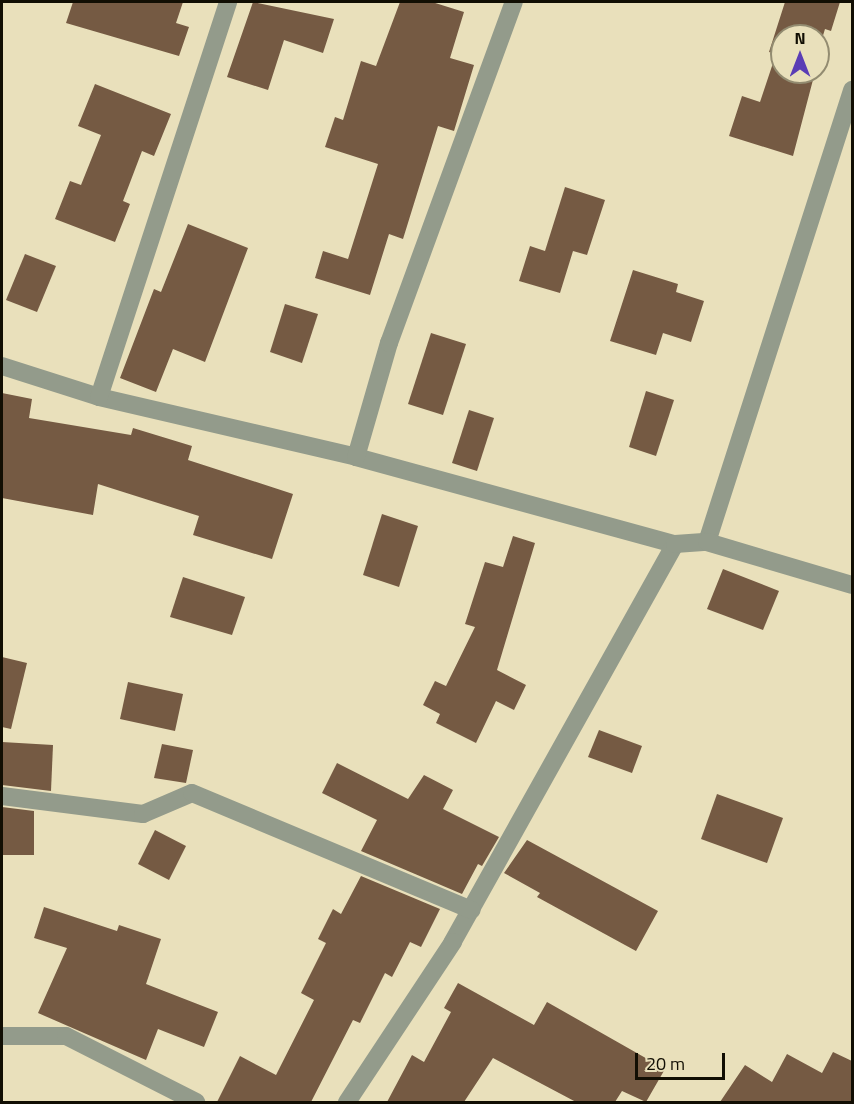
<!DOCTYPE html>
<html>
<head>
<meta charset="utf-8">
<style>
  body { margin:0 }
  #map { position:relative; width:854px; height:1104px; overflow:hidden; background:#e9e0bb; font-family:"Titillium Web",sans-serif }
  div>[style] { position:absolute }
  .building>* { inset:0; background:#755a43 }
  .minor>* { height:18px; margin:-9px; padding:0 9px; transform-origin:9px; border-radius:9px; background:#939b8b }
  span { translate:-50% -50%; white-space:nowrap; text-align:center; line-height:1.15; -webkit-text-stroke:5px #e9e0bb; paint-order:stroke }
  .frame { position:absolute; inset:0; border:3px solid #110e03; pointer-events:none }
  .north { position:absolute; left:770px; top:24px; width:60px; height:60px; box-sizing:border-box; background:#e9e0bb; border:2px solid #938c71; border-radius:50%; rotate:0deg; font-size:16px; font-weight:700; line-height:24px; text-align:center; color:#110e03 }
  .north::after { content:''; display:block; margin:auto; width:21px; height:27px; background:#5a3db5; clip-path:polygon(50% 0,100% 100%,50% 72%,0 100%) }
  .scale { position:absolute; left:635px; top:1053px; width:90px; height:27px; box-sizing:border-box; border:3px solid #110e03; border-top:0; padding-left:8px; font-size:18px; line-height:21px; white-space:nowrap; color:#110e03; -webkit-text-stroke:4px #e9e0bb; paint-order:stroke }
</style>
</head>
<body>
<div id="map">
  <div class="building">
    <div style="clip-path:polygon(73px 2px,183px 2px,176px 23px,189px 27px,179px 56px,66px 23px)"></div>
    <div style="clip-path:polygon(253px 2px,334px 19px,323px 53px,284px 40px,268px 90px,227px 77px)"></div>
    <div style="clip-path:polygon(400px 2px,432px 2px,464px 12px,450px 58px,474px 65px,454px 131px,438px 126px,403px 239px,389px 234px,370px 295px,315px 278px,323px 251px,348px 259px,378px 164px,325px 147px,335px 117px,343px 120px,361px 61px,376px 66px)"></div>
    <div style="clip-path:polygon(785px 2px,840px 2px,831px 31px,825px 29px,818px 52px,818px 36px,782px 36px,782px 72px,811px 72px,814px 76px,793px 156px,729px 136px,742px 96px,760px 102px,776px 54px,769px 52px)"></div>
    <div style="clip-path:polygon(95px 84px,171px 114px,154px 156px,142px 151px,123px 201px,130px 204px,115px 242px,55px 219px,70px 181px,81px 185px,101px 135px,78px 126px)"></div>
    <div style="clip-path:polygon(565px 187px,605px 200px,587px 255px,573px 251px,560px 293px,519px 281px,530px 246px,545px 251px)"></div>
    <div style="clip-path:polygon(188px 224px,248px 248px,205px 362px,173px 349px,156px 392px,120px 378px,154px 289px,161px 292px)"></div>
    <div style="clip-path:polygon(25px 254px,56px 266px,37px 312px,6px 300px)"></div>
    <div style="clip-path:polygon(633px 270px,678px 284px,676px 292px,704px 301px,691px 342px,663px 333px,656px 355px,610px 341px)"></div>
    <div style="clip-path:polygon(285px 304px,318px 314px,302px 363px,270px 352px)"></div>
    <div style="clip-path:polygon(431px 333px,466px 344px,443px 415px,408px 404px)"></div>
    <div style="clip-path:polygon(646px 391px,674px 400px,656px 456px,629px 447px)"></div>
    <div style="clip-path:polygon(2px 393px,32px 399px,29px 418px,131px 435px,133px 428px,192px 446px,188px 460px,293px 494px,272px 559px,193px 535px,199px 516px,98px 484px,93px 515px,2px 498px)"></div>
    <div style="clip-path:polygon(469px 410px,494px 418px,477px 471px,452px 463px)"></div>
    <div style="clip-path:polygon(382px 514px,418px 526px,399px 587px,363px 575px)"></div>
    <div style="clip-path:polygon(513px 536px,535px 543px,497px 670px,526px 685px,514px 710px,496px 701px,476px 743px,436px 723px,440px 714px,423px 705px,435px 681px,446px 686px,475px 627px,465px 624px,485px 562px,503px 567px)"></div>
    <div style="clip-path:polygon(723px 569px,779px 591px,763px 630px,707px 609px)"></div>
    <div style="clip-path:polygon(183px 577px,245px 597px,232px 635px,170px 617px)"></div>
    <div style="clip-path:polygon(2px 657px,27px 663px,11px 729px,2px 727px)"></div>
    <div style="clip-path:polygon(128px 682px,183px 694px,175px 731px,120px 719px)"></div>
    <div style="clip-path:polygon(599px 730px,642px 746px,632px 773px,588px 757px)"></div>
    <div style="clip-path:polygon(2px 742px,53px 745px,51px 791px,2px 785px)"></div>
    <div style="clip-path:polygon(162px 744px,193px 750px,186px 783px,154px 778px)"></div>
    <div style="clip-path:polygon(337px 763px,408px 799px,424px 775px,453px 790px,443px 809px,499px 837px,482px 866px,478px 864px,462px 894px,361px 851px,377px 820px,322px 793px)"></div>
    <div style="clip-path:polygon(717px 794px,783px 818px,767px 863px,701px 839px)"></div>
    <div style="clip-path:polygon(2px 807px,34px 811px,34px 855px,2px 855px)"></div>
    <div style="clip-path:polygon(155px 830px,186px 846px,169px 880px,138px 864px)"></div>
    <div style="clip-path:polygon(527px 840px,658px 911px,636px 951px,537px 897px,540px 893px,504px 873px)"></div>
    <div style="clip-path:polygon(361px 876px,440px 909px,421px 947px,410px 942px,392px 977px,385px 973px,360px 1023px,353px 1020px,311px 1102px,217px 1102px,240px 1056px,276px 1075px,314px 1000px,301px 993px,326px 943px,318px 939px,333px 909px,341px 914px)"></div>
    <div style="clip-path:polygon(44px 907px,117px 931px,119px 925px,161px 939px,146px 984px,218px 1012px,204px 1047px,158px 1029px,146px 1060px,38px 1013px,67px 948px,34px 938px)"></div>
    <div style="clip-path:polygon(458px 983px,534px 1025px,547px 1002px,665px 1069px,646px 1102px,622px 1091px,615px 1102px,576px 1102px,493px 1058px,464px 1102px,387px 1102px,412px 1055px,424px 1062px,451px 1012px,444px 1008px)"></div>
    <div style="clip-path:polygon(833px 1052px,852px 1061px,852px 1102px,720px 1102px,745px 1065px,772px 1082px,787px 1054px,822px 1073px)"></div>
  </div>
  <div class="minor">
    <div style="left:2px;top:366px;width:102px;rotate:17.7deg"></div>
    <div style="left:99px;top:397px;width:264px;rotate:13.1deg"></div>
    <div style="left:356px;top:457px;width:331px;rotate:15.3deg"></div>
    <div style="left:675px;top:544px;width:456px;rotate:119.2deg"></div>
    <div style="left:453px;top:942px;width:192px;rotate:123.5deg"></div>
    <div style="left:99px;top:397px;width:416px;rotate:-71.9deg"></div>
    <div style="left:356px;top:457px;width:119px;rotate:-73.9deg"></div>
    <div style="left:389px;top:343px;width:363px;rotate:-69.9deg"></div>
    <div style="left:707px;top:542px;width:475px;rotate:-72.2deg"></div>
    <div style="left:675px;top:544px;width:32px;rotate:-4deg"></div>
    <div style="left:707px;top:542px;width:151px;rotate:16.5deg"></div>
    <div style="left:2px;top:796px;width:142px;rotate:7.3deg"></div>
    <div style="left:143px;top:814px;width:53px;rotate:-23.2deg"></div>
    <div style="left:192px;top:793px;width:303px;rotate:22.7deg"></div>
    <div style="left:2px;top:1036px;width:64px"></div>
    <div style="left:66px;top:1036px;width:146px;rotate:26.9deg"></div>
  </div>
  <div class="frame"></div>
  <div class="north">N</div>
  <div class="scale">20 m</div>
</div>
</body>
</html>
